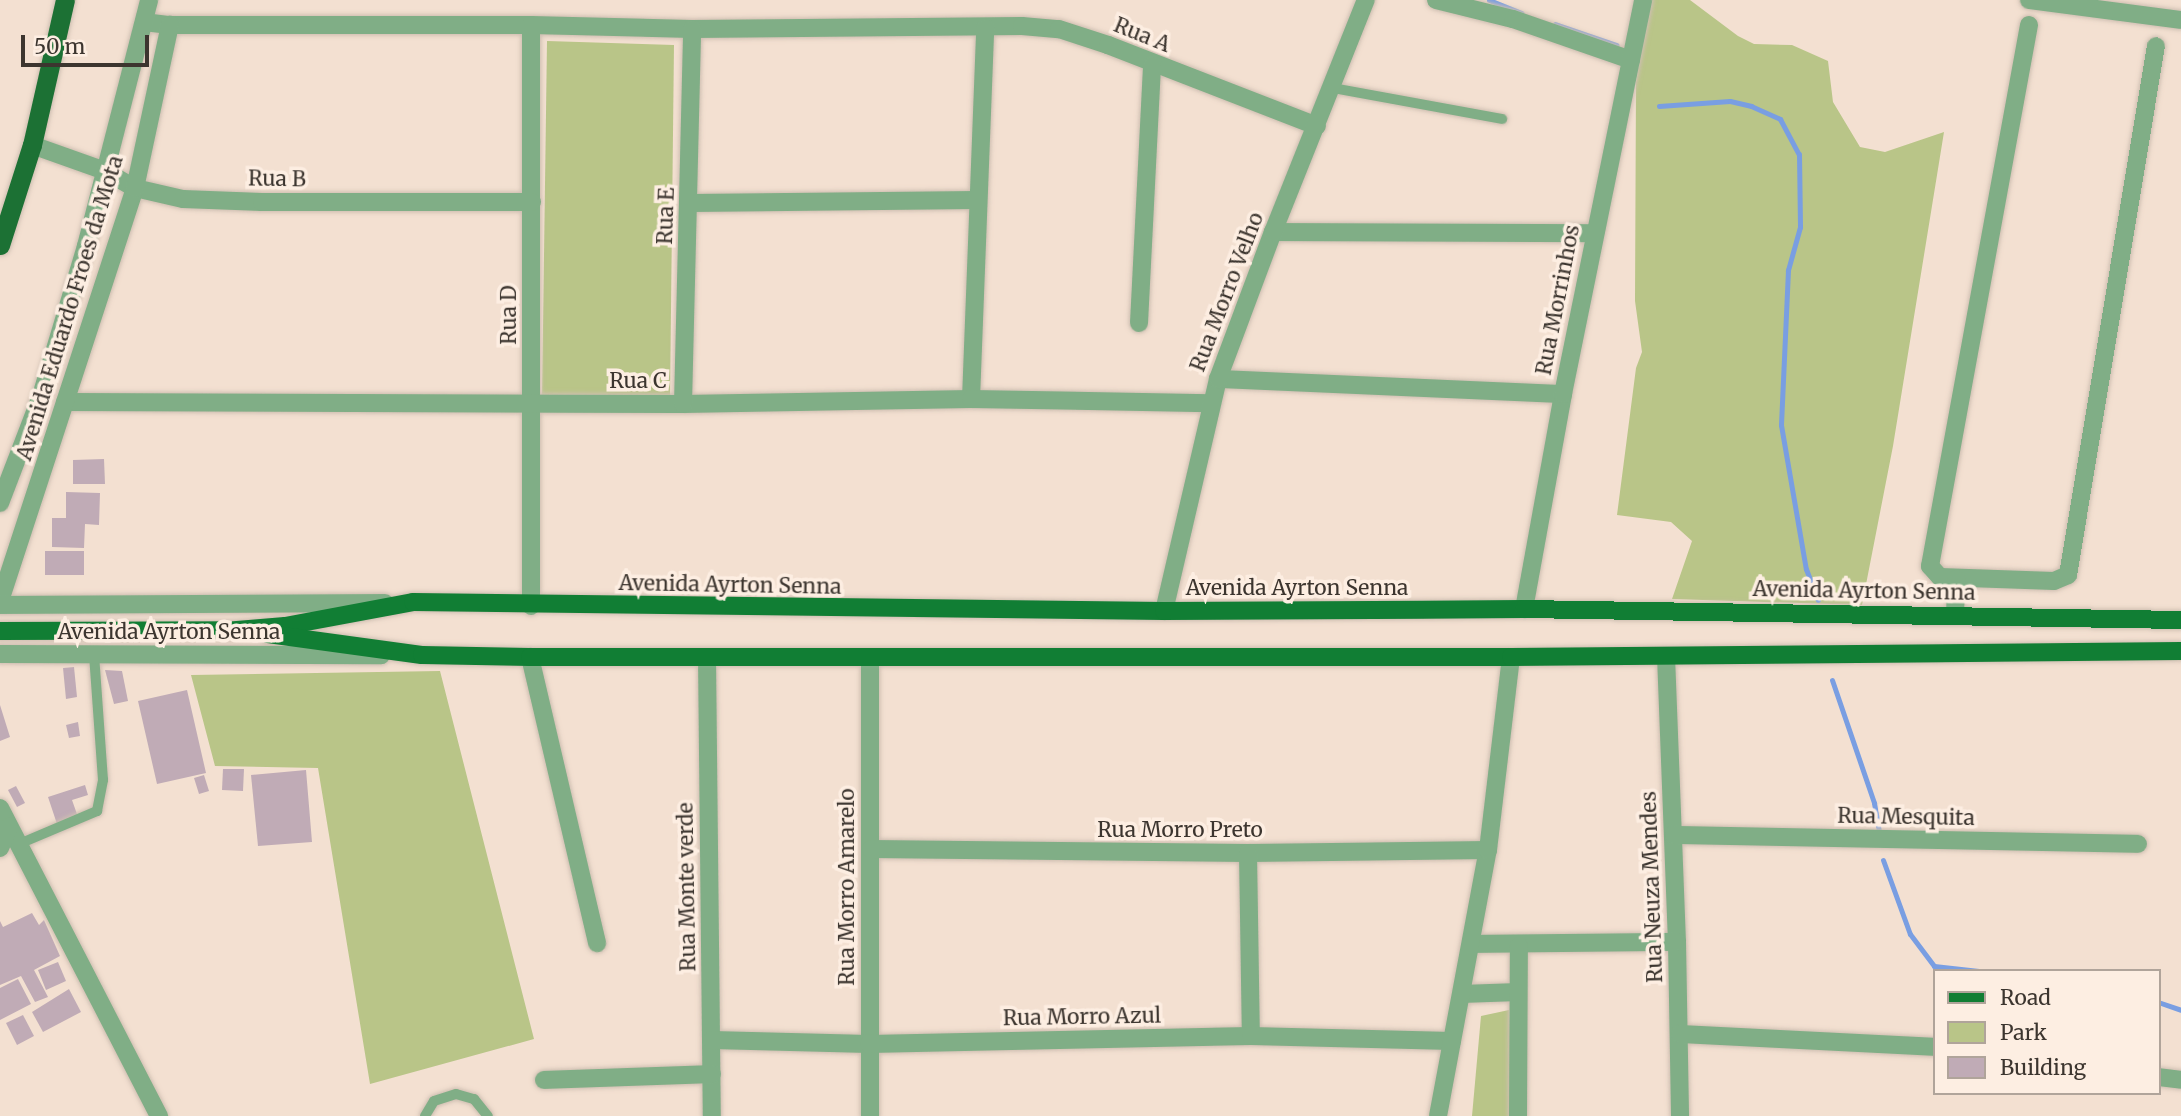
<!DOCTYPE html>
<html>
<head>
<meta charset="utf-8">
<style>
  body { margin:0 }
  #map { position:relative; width:2181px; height:1116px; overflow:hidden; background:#f3e0d1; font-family:Merriweather,serif }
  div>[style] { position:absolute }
  .green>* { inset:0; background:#b9c588 }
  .stream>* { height:5px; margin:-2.5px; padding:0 2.5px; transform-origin:2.5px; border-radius:2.5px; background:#799ee2 }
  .building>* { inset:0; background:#c0abb6 }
  .roads { filter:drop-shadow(0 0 2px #cebeb1) drop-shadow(0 0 2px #cebeb1) }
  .service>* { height:10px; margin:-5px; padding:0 5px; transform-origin:5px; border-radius:5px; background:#80ae86 }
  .minor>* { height:18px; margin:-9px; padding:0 9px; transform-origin:9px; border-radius:9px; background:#80ae86 }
  .primary>* { height:18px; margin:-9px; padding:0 9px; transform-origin:9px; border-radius:9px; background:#117e34 }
  .trunk>* { height:19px; margin:-9.5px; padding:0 9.5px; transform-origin:9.5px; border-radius:9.5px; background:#1c7134 }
  span { translate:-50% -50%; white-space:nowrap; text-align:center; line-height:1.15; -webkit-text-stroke:7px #fdeee2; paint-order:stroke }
  .street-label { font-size:21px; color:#3c352f }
  .legend { position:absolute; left:1933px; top:969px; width:228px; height:126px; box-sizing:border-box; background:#fdeee2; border:2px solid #b0a49a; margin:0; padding:9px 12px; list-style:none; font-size:21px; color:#3c352f }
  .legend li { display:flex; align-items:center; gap:14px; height:35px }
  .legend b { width:35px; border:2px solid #b0a49a }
  .scale { position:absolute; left:21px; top:35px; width:128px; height:32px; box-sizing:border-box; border:4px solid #3c352f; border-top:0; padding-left:9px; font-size:21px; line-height:24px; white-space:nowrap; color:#3c352f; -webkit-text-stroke:5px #fdeee2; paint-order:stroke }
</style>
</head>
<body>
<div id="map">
  <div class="green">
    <div style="clip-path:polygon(1650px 0,1690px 0,1738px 36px,1754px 44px,1792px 45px,1828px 61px,1833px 102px,1860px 147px,1885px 152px,1944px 132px,1893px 446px,1862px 605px,1672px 599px,1692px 541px,1671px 522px,1617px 515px,1636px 368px,1642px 352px,1635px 301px,1636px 82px)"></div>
    <div style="clip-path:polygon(547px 41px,674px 45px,670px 399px,542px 398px)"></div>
    <div style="clip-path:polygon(440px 671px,534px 1039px,370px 1084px,318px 768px,215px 766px,191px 675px)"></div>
    <div style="clip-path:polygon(1509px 1010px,1513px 1116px,1472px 1116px,1481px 1016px)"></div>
  </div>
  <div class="stream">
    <div style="left:1489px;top:0;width:35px;rotate:22deg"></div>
    <div style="left:1555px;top:24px;width:65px;rotate:19deg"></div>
    <div style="left:1659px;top:106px;width:71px;rotate:-4deg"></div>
    <div style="left:1730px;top:101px;width:22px;rotate:13deg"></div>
    <div style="left:1751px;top:106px;width:32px;rotate:24deg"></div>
    <div style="left:1780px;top:119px;width:40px;rotate:62deg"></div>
    <div style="left:1799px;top:154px;width:73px;rotate:89.2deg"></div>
    <div style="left:1800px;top:227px;width:45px;rotate:105.6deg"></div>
    <div style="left:1788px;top:270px;width:155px;rotate:92.6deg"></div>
    <div style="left:1781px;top:425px;width:146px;rotate:80.2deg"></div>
    <div style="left:1806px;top:569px;width:33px;rotate:69deg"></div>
    <div style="left:1832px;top:680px;width:130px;rotate:71.1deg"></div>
    <div style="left:1874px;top:803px;width:29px;rotate:80deg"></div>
    <div style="left:1883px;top:860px;width:79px;rotate:70deg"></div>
    <div style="left:1910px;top:934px;width:40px;rotate:53deg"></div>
    <div style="left:1934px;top:966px;width:45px;rotate:6.3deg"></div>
    <div style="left:2158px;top:1002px;width:24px;rotate:19deg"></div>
  </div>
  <div class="building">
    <div style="clip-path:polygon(104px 459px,105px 484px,73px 484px,73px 460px)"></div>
    <div style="clip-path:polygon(66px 492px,100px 493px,99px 525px,85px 524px,84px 548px,52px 547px,52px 518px,66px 518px)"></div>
    <div style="clip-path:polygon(45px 551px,84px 551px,84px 575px,45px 575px)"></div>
    <div style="clip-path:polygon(74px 667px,77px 697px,66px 699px,63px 668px)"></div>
    <div style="clip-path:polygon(105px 670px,122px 671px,128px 701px,114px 704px)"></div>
    <div style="clip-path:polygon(187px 690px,206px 773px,157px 784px,138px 701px)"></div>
    <div style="clip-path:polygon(0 705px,10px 737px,0 741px)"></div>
    <div style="clip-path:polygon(78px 722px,80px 736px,69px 738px,66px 725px)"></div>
    <div style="clip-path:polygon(223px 769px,244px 769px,243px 791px,222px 790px)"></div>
    <div style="clip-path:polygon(306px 770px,312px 842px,258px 846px,251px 775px)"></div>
    <div style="clip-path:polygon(204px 775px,209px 791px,199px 794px,194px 778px)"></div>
    <div style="clip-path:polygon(85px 785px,88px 795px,72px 800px,78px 817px,57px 824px,48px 797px)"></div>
    <div style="clip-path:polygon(16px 786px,25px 803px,17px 807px,8px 790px)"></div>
    <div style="clip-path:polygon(32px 913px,39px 925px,44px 920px,60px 956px,34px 970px,48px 997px,35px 1002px,21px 976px,0 985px,0 921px,3px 927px)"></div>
    <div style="clip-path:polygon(58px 962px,66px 981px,46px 990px,38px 970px)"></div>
    <div style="clip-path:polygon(18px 979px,31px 1004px,0 1020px,0 988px)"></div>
    <div style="clip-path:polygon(69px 989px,81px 1012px,43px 1032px,32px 1012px)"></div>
    <div style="clip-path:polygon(23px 1015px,34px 1036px,17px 1045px,6px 1023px)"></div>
  </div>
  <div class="roads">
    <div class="service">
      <div style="left:1333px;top:88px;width:172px;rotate:10.4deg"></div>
      <div style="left:19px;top:844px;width:85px;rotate:-22.9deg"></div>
      <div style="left:97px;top:811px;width:32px;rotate:-79deg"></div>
      <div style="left:103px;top:780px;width:126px;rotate:-94.1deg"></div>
      <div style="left:425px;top:1116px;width:17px;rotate:-59deg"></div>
      <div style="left:434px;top:1101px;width:23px;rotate:-18deg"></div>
      <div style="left:456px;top:1094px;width:19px;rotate:16deg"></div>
      <div style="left:474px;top:1099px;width:22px;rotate:51deg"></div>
    </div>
    <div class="minor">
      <div style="left:1436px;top:0;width:79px;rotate:13.9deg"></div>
      <div style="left:1513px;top:19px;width:125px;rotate:19.2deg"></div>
      <div style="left:2029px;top:0;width:153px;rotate:7.5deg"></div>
      <div style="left:144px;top:22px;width:26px;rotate:7deg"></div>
      <div style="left:170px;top:25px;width:361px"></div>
      <div style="left:531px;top:25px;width:161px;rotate:1.4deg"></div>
      <div style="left:692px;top:29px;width:330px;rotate:-0.5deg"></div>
      <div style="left:1022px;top:26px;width:37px;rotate:5deg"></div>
      <div style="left:1059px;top:29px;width:52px;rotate:18.1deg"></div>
      <div style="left:1108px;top:45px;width:224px;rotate:21.2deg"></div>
      <div style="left:531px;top:25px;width:581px;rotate:90deg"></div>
      <div style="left:2029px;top:25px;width:550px;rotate:100.37deg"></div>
      <div style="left:1930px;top:566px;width:15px;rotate:48deg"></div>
      <div style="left:1940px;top:577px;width:114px;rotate:2deg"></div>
      <div style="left:2054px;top:581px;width:15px;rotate:-23deg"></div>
      <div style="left:2068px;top:575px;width:536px;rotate:-80.56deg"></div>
      <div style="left:32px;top:145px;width:77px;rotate:19.6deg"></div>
      <div style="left:105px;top:171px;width:34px;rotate:30deg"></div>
      <div style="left:135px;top:188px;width:49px;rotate:12.9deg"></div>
      <div style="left:183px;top:199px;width:79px;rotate:2.2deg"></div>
      <div style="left:262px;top:202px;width:270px"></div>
      <div style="left:690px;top:203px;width:287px;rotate:-0.6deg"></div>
      <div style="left:1273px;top:232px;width:322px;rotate:0.2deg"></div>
      <div style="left:1139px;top:323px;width:258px;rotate:-87.1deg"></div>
      <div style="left:1218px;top:379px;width:345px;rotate:2.5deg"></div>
      <div style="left:971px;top:399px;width:371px;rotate:-87.8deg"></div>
      <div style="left:65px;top:402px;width:618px;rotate:0.19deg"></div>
      <div style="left:683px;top:404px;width:288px;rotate:-1deg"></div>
      <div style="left:971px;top:399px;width:239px;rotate:1deg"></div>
      <div style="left:683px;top:404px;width:375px;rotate:-88.6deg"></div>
      <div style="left:0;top:503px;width:115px;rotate:-69deg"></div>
      <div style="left:41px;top:396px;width:157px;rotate:-73.3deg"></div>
      <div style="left:86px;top:246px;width:254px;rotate:-75.6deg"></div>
      <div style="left:0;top:601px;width:435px;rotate:-71.9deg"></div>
      <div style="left:135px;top:188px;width:167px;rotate:-77.9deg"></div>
      <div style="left:0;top:605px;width:385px;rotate:-0.3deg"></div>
      <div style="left:1524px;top:609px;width:219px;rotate:-79.7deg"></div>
      <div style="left:1563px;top:394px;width:402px;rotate:-78.5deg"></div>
      <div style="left:1164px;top:611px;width:238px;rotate:-76.9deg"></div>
      <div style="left:1218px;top:379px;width:157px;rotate:-69.5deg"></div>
      <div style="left:1273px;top:232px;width:250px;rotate:-68.2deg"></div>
      <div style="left:1955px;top:615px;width:36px;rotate:-88deg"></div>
      <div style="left:0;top:654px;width:381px;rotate:0.2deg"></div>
      <div style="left:1666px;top:656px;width:286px;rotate:87.8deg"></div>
      <div style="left:1677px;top:942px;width:174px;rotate:89deg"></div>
      <div style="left:530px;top:657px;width:294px;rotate:76.8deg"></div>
      <div style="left:707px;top:657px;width:459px;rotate:89.4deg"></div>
      <div style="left:870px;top:659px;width:457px;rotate:90deg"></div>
      <div style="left:0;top:808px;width:347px;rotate:62.7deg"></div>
      <div style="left:1674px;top:835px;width:464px;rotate:1.1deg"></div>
      <div style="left:0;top:848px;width:23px;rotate:-67deg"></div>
      <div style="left:871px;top:849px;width:377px;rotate:0.6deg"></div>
      <div style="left:1248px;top:853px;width:240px;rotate:-0.7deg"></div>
      <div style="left:1248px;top:853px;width:183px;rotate:89.1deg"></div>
      <div style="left:1473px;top:944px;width:204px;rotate:-0.6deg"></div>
      <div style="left:1463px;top:994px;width:54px;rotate:-2.1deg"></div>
      <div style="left:1680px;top:1034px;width:254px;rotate:2.9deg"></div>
      <div style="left:712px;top:1040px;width:157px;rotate:1.5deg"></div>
      <div style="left:869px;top:1044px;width:382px;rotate:-1.2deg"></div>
      <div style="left:1251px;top:1036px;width:201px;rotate:1.4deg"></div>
      <div style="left:2158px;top:1077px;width:23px;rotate:7deg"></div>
      <div style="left:544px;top:1080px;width:168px;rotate:-2deg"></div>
      <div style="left:1438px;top:1116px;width:271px;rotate:-79.4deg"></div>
      <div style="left:1488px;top:850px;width:194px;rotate:-83.2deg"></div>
      <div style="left:1518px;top:1116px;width:170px;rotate:-89.7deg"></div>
    </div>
    <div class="primary">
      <div style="left:0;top:631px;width:237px;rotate:-0.2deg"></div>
      <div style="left:237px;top:630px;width:48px;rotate:-4.8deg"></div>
      <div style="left:285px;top:626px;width:130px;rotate:-10.6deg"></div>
      <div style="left:413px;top:602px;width:751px;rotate:0.69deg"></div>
      <div style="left:1164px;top:611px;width:360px;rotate:-0.3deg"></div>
      <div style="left:1524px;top:609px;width:657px;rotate:0.96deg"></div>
      <div style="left:268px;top:634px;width:155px;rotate:7.8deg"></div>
      <div style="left:422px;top:655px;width:108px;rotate:1.1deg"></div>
      <div style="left:530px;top:657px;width:981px"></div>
      <div style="left:1511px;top:657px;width:670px;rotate:-0.51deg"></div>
    </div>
    <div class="trunk">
      <div style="left:0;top:245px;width:105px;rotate:-72.3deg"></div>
      <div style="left:32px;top:145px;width:149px;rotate:-77.2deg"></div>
    </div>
  </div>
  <div class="street-label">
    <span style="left:1142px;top:35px;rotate:22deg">Rua A</span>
    <span style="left:277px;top:179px;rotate:1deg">Rua B</span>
    <span style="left:666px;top:216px;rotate:-88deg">Rua E</span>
    <span style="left:1227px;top:292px;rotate:-69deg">Rua Morro Velho</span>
    <span style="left:1558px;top:300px;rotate:-79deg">Rua Morrinhos</span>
    <span style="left:70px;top:308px;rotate:-73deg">Avenida Eduardo Froes da Mota</span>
    <span style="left:509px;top:315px;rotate:-90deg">Rua D</span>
    <span style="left:638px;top:381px">Rua C</span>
    <span style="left:730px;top:585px;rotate:1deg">Avenida Ayrton Senna</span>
    <span style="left:1297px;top:588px">Avenida Ayrton Senna</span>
    <span style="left:1864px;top:591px;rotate:1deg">Avenida Ayrton Senna</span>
    <span style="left:169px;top:632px">Avenida Ayrton Senna</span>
    <span style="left:1906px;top:817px;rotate:1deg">Rua Mesquita</span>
    <span style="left:1180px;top:830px">Rua Morro Preto</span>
    <span style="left:687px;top:887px;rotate:-91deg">Rua Monte verde</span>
    <span style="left:847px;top:887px;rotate:-90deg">Rua Morro Amarelo</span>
    <span style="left:1652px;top:887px;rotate:-92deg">Rua Neuza Mendes</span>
    <span style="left:1082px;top:1017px;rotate:-1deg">Rua Morro Azul</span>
  </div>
  <ul class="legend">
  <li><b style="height:9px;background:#117e34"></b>Road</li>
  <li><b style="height:19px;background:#b9c588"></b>Park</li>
  <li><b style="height:19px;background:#c0abb6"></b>Building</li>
  </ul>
  <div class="scale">50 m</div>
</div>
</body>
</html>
